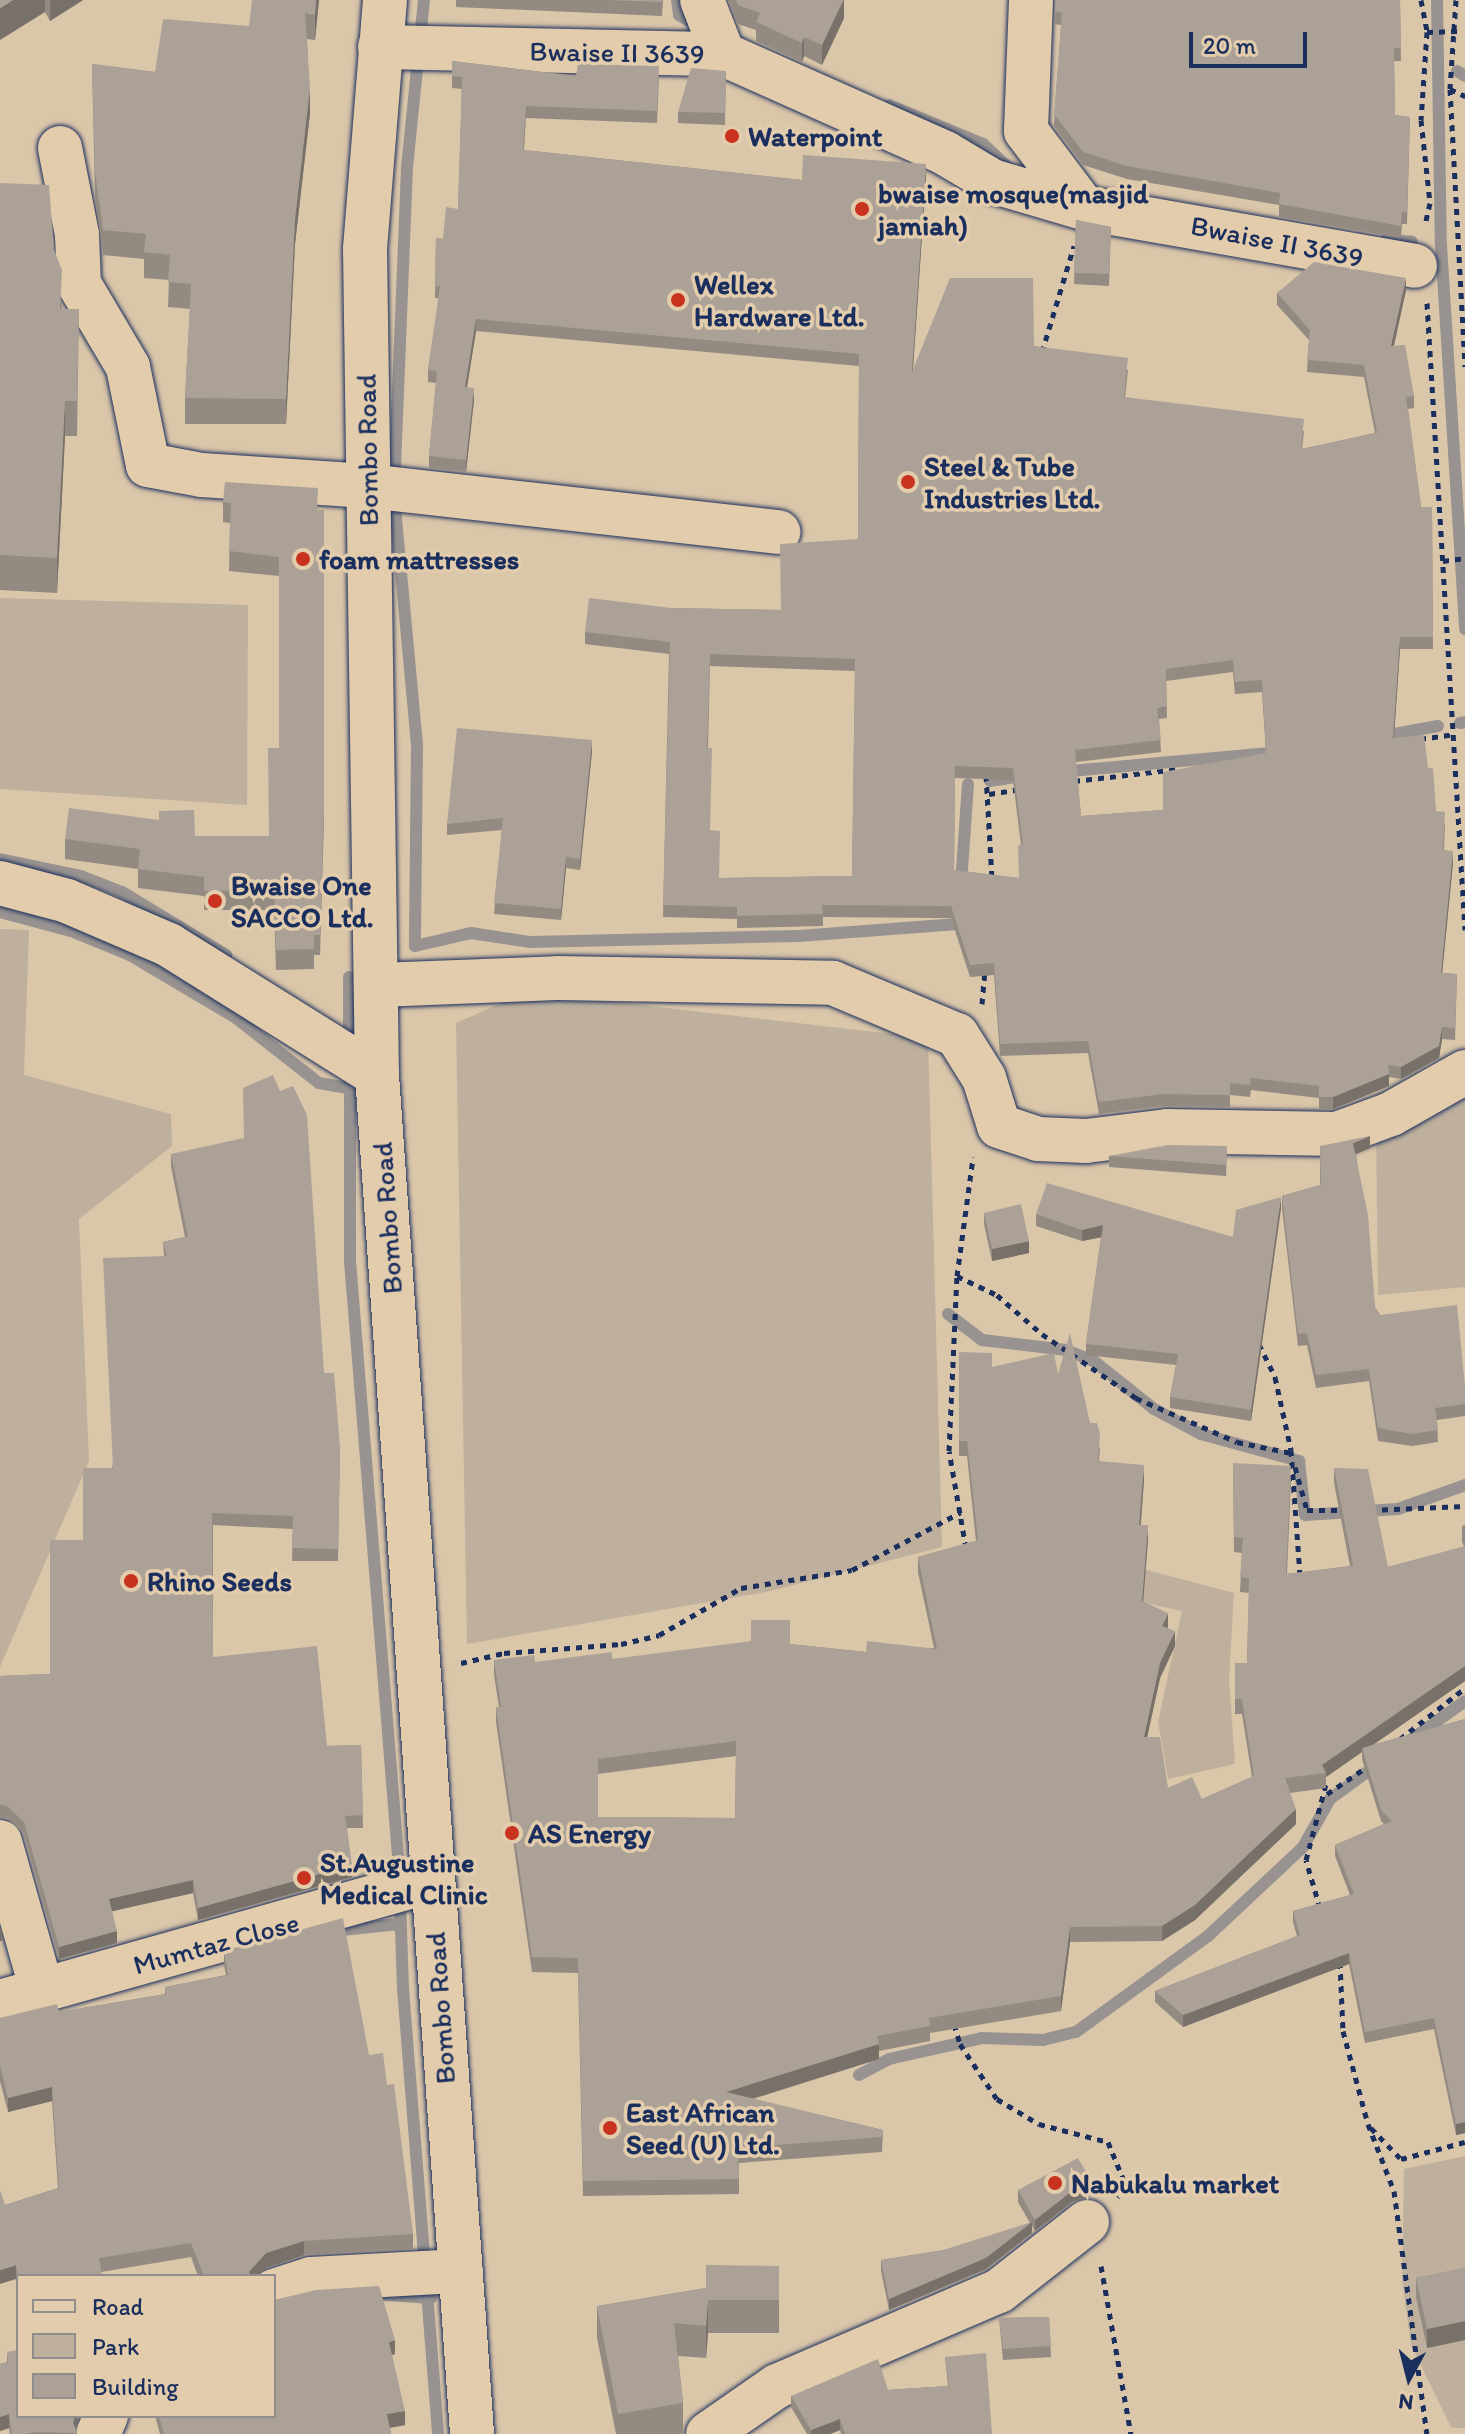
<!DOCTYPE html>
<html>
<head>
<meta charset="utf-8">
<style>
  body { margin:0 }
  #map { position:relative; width:1465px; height:2434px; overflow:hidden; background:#dac6a9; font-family:Itim,sans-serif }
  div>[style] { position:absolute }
  .green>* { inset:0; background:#beb09d }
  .stream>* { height:12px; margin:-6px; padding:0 6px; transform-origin:6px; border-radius:6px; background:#989390 }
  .path>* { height:5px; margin-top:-2.5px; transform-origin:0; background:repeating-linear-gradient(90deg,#1b2f5e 0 6px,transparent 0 12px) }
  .roads { filter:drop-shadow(0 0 2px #1b2f5e) drop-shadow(0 0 2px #1b2f5e) }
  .minor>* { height:44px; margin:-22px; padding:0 22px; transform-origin:22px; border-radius:22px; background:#e2ccac }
  .major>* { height:44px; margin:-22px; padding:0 22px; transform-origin:22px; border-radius:22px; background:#e2ccac }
  .wall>* { inset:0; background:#938a81 }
  .shaded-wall>* { inset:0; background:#787169 }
  .building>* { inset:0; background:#aba196 }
  .dots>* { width:22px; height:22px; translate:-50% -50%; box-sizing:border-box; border:4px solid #e2ccac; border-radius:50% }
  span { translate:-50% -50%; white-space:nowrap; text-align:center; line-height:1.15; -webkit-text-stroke:7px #e2ccac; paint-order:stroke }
  .street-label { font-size:28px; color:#1b2f5e }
  .poi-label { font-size:28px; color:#1b2f5e; font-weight:700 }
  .left { translate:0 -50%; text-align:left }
  .legend { position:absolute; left:16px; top:2274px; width:260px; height:144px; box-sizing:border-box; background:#e2ccac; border:2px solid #928d8d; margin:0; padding:10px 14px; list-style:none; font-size:24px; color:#1b2f5e }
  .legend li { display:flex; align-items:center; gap:16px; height:40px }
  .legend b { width:40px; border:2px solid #928d8d }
  .north { position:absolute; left:1369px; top:2338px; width:80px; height:80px; -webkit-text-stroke:6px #e2ccac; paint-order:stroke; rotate:187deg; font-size:22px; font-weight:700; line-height:32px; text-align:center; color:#1b2f5e }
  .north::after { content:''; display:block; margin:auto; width:28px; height:36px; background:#1b2f5e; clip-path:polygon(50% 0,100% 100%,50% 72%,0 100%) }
  .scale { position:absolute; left:1189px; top:32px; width:118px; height:36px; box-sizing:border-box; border:4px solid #1b2f5e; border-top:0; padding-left:10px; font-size:24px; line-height:28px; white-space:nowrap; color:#1b2f5e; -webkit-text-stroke:6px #e2ccac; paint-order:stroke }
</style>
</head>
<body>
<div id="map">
  <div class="green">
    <div style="clip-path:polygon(0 598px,248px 605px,247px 805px,0 789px)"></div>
    <div style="clip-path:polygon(0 929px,29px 930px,24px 1075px,171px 1114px,172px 1146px,79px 1219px,89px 1461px,0 1667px)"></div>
    <div style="clip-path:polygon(527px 992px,928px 1038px,942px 1547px,766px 1592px,467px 1644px,456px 1023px)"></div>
    <div style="clip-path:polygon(1465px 1082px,1465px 1287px,1378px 1295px,1376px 1123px)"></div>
    <div style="clip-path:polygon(1128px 1565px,1234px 1593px,1229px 1679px,1235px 1764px,1168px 1779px,1158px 1722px,1182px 1611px,1123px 1598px)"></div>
    <div style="clip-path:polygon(1465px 2156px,1465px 2428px,1458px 2428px,1451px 2427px,1411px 2345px,1402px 2280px,1404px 2169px)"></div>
  </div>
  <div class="stream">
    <div style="left:424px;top:0;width:169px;rotate:95.8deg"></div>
    <div style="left:407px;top:168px;width:329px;rotate:92.3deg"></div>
    <div style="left:394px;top:497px;width:248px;rotate:84.7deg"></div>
    <div style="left:417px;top:744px;width:202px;rotate:90.6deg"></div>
    <div style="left:415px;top:946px;width:57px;rotate:-13.1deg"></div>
    <div style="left:471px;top:933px;width:60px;rotate:8.7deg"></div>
    <div style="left:530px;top:942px;width:269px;rotate:-1.3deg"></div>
    <div style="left:799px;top:936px;width:159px;rotate:-4.3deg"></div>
    <div style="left:958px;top:924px;width:9px;rotate:-84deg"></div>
    <div style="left:677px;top:0;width:15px;rotate:82deg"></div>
    <div style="left:679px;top:15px;width:22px;rotate:30deg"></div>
    <div style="left:1437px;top:0;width:245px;rotate:89.1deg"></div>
    <div style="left:1441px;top:245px;width:385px;rotate:86.4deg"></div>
    <div style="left:1457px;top:71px;width:9px;rotate:32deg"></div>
    <div style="left:889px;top:105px;width:102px;rotate:22.5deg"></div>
    <div style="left:983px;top:144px;width:40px;rotate:43deg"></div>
    <div style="left:1386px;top:240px;width:26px;rotate:4deg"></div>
    <div style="left:1460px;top:723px;width:5px;rotate:-11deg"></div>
    <div style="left:1378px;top:737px;width:61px;rotate:-10.4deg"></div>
    <div style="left:1060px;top:772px;width:222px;rotate:-5.2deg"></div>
    <div style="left:990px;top:781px;width:24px;rotate:-9deg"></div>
    <div style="left:0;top:859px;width:83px;rotate:11.9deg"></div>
    <div style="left:81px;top:876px;width:44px;rotate:21.3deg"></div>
    <div style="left:122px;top:892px;width:122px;rotate:31.2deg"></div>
    <div style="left:961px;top:884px;width:100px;rotate:-86deg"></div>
    <div style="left:0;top:912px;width:73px;rotate:15deg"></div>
    <div style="left:71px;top:931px;width:64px;rotate:22.1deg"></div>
    <div style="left:130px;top:955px;width:123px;rotate:30.7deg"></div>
    <div style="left:236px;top:1018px;width:105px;rotate:38.1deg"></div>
    <div style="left:319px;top:1083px;width:34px;rotate:10deg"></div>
    <div style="left:349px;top:1047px;width:70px;rotate:-90deg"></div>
    <div style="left:350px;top:1069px;width:192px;rotate:90deg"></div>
    <div style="left:350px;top:1261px;width:622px;rotate:85.39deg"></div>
    <div style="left:948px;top:1314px;width:43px;rotate:37.4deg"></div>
    <div style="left:982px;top:1340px;width:85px;rotate:6.8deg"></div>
    <div style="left:1066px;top:1350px;width:31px;rotate:22deg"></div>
    <div style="left:1095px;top:1362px;width:75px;rotate:38.5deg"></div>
    <div style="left:1154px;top:1409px;width:53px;rotate:28deg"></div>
    <div style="left:1201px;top:1434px;width:102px;rotate:15.4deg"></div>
    <div style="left:1299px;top:1461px;width:54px;rotate:83.7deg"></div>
    <div style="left:1305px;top:1515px;width:93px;rotate:-3.7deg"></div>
    <div style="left:1398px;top:1509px;width:71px;rotate:-19.7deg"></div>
    <div style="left:1412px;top:1739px;width:65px;rotate:-35.6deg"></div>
    <div style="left:400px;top:1899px;width:89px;rotate:88.1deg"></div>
    <div style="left:403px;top:1988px;width:447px;rotate:85.5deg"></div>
    <div style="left:332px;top:1931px;width:68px;rotate:-5.9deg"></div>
    <div style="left:400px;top:1924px;width:5px;rotate:90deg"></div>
    <div style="left:859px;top:2075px;width:34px;rotate:-28deg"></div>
    <div style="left:889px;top:2059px;width:95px;rotate:-12.7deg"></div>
    <div style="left:982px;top:2038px;width:61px;rotate:1.9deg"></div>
    <div style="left:1043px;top:2040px;width:34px;rotate:-14deg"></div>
    <div style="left:1076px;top:2032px;width:163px;rotate:-36deg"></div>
    <div style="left:1208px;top:1936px;width:130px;rotate:-43.1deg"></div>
    <div style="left:1303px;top:1847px;width:55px;rotate:-60.6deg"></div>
    <div style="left:1330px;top:1799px;width:59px;rotate:-36.1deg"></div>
    <div style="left:374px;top:2294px;width:57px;rotate:4deg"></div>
  </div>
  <div class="path">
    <div style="left:1421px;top:0;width:33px;rotate:79deg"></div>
    <div style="left:1427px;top:32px;width:88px;rotate:93.9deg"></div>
    <div style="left:1421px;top:120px;width:83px;rotate:83.8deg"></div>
    <div style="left:1430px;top:203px;width:23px;rotate:103deg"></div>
    <div style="left:1456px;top:0;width:89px;rotate:93.9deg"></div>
    <div style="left:1450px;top:89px;width:278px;rotate:86.9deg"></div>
    <div style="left:1427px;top:32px;width:30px;rotate:-2deg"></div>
    <div style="left:1450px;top:89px;width:17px;rotate:25deg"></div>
    <div style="left:1427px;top:303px;width:628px;rotate:86.53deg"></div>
    <div style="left:1042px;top:352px;width:111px;rotate:-73.2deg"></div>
    <div style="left:1443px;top:561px;width:22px;rotate:-8deg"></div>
    <div style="left:1420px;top:739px;width:34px;rotate:-8deg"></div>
    <div style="left:986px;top:775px;width:105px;rotate:86.7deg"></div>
    <div style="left:1074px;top:781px;width:107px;rotate:-6.5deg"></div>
    <div style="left:989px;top:794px;width:32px;rotate:-9deg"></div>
    <div style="left:982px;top:1004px;width:34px;rotate:-85deg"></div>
    <div style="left:957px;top:1276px;width:44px;rotate:25.4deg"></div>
    <div style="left:997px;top:1295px;width:60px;rotate:40.9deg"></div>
    <div style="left:1042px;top:1334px;width:114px;rotate:34.2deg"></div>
    <div style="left:1136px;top:1398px;width:110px;rotate:23.5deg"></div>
    <div style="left:1237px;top:1442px;width:56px;rotate:11.3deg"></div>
    <div style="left:1259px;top:1344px;width:37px;rotate:64deg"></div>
    <div style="left:1275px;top:1377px;width:75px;rotate:77.6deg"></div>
    <div style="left:1291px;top:1450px;width:126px;rotate:85.9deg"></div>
    <div style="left:1295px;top:1467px;width:45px;rotate:74.4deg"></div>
    <div style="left:1307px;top:1510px;width:37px"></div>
    <div style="left:1370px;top:1510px;width:95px;rotate:-2.4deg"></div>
    <div style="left:966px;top:1548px;width:98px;rotate:-99.9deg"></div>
    <div style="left:949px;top:1451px;width:175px;rotate:-87.4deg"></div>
    <div style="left:957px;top:1276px;width:120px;rotate:-82.3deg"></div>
    <div style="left:461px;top:1663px;width:44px;rotate:-13.1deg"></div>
    <div style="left:504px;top:1653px;width:117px;rotate:-4.4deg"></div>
    <div style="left:621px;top:1644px;width:39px;rotate:-13deg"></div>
    <div style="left:659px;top:1635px;width:95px;rotate:-29.8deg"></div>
    <div style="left:741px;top:1588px;width:112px;rotate:-9.2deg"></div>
    <div style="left:852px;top:1570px;width:123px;rotate:-28deg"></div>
    <div style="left:1400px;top:1739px;width:83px;rotate:-38.1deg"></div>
    <div style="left:1327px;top:1794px;width:50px;rotate:-34.3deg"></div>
    <div style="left:1320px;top:1908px;width:50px;rotate:-106.3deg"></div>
    <div style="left:1306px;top:1860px;width:79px;rotate:-75.3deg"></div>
    <div style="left:1340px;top:1962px;width:69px;rotate:87.5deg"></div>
    <div style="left:1343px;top:2031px;width:96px;rotate:75deg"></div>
    <div style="left:1368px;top:2124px;width:72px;rotate:68.8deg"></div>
    <div style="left:1394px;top:2191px;width:245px;rotate:82.3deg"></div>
    <div style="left:954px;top:2024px;width:21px;rotate:73deg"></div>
    <div style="left:960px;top:2044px;width:66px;rotate:56.1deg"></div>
    <div style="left:997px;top:2099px;width:49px;rotate:30.8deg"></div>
    <div style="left:1039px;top:2124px;width:71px;rotate:14.6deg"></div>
    <div style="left:1108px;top:2142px;width:50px;rotate:67.6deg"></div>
    <div style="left:1127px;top:2188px;width:13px;rotate:138deg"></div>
    <div style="left:1371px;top:2128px;width:43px;rotate:45.9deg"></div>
    <div style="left:1401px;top:2159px;width:66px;rotate:-14.9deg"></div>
    <div style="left:1101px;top:2266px;width:171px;rotate:79.9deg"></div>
  </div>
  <div class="roads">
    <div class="minor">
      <div style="left:702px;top:0;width:58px;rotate:68.7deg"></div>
      <div style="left:1031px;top:0;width:131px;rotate:92.2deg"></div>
      <div style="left:1026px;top:131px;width:96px;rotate:53deg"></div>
      <div style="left:380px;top:47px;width:343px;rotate:1.2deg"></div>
      <div style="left:723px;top:54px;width:243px;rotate:24deg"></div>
      <div style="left:945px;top:153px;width:55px;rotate:30.8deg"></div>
      <div style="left:992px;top:181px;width:96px;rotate:16.4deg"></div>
      <div style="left:1084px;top:208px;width:336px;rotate:9.9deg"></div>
      <div style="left:60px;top:148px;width:89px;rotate:78.9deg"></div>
      <div style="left:77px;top:235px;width:49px;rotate:87.7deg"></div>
      <div style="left:79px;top:284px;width:96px;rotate:59.4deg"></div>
      <div style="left:128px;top:367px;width:100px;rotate:78.5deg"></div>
      <div style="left:148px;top:465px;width:55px;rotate:10.5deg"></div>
      <div style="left:202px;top:475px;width:166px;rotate:3.8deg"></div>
      <div style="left:368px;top:486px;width:413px;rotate:6.4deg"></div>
      <div style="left:0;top:883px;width:69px;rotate:15deg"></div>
      <div style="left:67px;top:901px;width:111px;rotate:23.3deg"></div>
      <div style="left:169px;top:945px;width:245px;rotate:32deg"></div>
      <div style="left:378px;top:985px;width:179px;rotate:-2.2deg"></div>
      <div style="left:557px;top:978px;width:276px;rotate:1deg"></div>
      <div style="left:833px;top:983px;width:134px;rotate:22.8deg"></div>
      <div style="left:957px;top:1035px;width:51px;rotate:57.9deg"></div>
      <div style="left:984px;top:1078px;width:50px;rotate:72.6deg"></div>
      <div style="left:999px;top:1126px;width:41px;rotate:18.4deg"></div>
      <div style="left:1038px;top:1139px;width:48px;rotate:2.4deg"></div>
      <div style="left:1086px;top:1141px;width:82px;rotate:-7deg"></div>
      <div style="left:1167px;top:1131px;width:170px;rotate:1deg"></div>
      <div style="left:1337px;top:1134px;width:58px;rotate:-20.3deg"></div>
      <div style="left:1391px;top:1114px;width:85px;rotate:-29.6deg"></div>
      <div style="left:0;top:1842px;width:154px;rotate:74.2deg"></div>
      <div style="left:0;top:2002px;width:448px;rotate:-15.7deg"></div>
      <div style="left:274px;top:2291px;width:39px;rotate:-18deg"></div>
      <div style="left:311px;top:2279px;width:150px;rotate:-3.1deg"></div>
      <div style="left:98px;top:2434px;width:20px;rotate:-66deg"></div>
      <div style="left:708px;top:2434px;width:84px;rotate:-34.8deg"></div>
      <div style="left:777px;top:2386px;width:241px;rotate:-23.2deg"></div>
      <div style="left:999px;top:2291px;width:112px;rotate:-38.1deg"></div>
    </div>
    <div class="major">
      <div style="left:385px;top:0;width:250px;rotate:94.6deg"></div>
      <div style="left:365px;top:249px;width:826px;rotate:89.17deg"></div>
      <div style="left:377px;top:1075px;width:1362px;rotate:86deg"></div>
    </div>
  </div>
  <div class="wall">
    <div style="clip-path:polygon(0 0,83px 0,50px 21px,45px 12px)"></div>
    <div style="clip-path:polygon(319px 0,315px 40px,307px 39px,310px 113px,295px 244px,286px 424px,185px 424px,185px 398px,190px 309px,168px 307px,169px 280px,144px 278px,144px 259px,103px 255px,95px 197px,92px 64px,155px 72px)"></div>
    <div style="clip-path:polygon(456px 0,663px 0,662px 16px,456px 7px)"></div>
    <div style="clip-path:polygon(727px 0,844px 0,844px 18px,822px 65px,804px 56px,802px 62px,756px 41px,756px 30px,738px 24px)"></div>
    <div style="clip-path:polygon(1056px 0,1400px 0,1401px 61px,1394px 61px,1395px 115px,1410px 117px,1407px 224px,1402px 224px,1401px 238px,1279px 217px,1279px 205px,1127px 179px,1083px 165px,1054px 126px,1061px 25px,1055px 24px)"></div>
    <div style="clip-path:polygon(evenodd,452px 61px,576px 76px,659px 78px,657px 123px,526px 118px,524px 150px,802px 180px,926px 176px,913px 369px,1034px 346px,1128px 370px,1125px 397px,1304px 431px,1302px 449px,1375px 433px,1364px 377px,1307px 372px,1309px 340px,1277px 305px,1277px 293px,1406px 290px,1394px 346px,1414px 396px,1414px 408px,1408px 409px,1421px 507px,1432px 507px,1433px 649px,1400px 649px,1394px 738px,1428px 768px,1436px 811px,1445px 824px,1444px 850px,1453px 863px,1442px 973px,1457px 974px,1455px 1040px,1442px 1039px,1439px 1058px,1401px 1079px,1389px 1077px,1389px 1086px,1333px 1109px,1319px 1109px,1319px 1098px,1251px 1090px,1250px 1097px,1230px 1095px,1230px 1107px,1164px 1106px,1099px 1114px,1088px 1053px,1000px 1056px,994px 975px,970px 977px,951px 918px,823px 917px,823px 926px,737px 928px,737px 919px,663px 917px,669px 654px,585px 644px,585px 632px,671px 608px,781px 610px,858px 539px,859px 366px,476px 331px,467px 387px,474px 400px,466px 472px,429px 468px,429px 456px,436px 383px,428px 382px,428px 370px,439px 298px,435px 298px,436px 238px,443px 239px,458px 209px,462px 89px,452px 88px,452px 61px,710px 666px,855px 671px,852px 876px,719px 878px,710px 830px,708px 748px,710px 666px,452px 61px,1233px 672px,1235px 694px,1262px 692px,1266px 753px,1163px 810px,1081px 816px,1076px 762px,1161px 752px,1159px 719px,1167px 718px,1166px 681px,1233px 672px,452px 61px,955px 778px,1013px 780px,1021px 845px,1019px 878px,954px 870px,955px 778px)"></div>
    <div style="clip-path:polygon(726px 71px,725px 125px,678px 123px,678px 112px)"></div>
    <div style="clip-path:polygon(0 183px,54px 250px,62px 309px,79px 309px,77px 436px,65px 436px,57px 593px,0 590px)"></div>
    <div style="clip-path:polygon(1076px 220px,1111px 227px,1109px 286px,1074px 284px)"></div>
    <div style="clip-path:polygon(223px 502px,318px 510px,324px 823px,320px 955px,314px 955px,314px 969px,276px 970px,274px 910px,204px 910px,204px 896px,138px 888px,138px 869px,65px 859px,65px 839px,269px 836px,279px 748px,279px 576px,229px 571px,230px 523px,223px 522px)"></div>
    <div style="clip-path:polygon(592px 751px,580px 870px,566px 868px,561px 920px,494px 914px,502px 830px,447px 835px,447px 824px)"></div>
    <div style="clip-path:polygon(1227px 1146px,1226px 1176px,1109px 1167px,1109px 1156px)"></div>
    <div style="clip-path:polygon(1320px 1146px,1370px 1148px,1356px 1154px,1375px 1307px,1380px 1315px,1465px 1386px,1465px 1416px,1437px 1420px,1438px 1442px,1412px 1446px,1378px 1441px,1369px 1381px,1316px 1388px,1307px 1345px,1298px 1346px,1282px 1208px,1282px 1196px,1320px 1185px)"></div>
    <div style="clip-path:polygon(171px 1154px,324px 1373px,340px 1448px,338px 1561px,292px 1561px,293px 1529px,213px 1525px,213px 1657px,327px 1746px,361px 1745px,363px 1828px,347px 1828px,352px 1877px,198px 1920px,193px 1893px,112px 1911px,117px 1943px,59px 1959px,24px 1834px,7px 1818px,0 1818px,0 1676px,50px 1674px,83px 1540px,112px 1468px,164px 1256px,163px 1242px,185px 1237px,171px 1166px)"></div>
    <div style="clip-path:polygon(1281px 1208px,1251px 1421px,1170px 1408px,1170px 1397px,1176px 1365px,1086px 1355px,1086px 1344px,1101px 1237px,1082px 1241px,1036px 1226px,1036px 1214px,1233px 1237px)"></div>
    <div style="clip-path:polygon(984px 1213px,1029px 1253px,992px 1261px,984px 1224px)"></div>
    <div style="clip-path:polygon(evenodd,959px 1352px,992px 1367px,1058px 1374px,1090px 1423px,1100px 1449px,1099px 1461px,1144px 1480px,1141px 1525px,1148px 1540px,1143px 1602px,1168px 1628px,1175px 1646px,1160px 1678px,1147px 1737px,1168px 1788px,1202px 1799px,1252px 1777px,1242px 1714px,1235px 1714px,1235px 1663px,1247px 1663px,1249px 1593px,1240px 1592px,1242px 1553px,1234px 1552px,1233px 1463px,1291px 1481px,1287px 1574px,1350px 1566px,1334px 1483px,1334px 1468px,1388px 1567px,1464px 1547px,1462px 1541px,1462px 1526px,1465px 1525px,1465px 1681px,1372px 1745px,1465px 1719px,1465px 2133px,1456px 2135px,1434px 2029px,1365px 2043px,1349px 1964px,1183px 2027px,1155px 2002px,1155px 1991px,1297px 1936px,1293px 1922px,1293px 1911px,1350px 1895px,1335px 1856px,1335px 1845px,1384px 1824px,1381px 1821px,1362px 1759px,1362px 1752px,1326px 1777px,1326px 1788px,1290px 1793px,1296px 1824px,1195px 1920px,1162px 1941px,1070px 1942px,1061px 2011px,930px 2033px,930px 2041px,879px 2051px,879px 2059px,753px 2099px,883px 2130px,882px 2152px,739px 2163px,739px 2194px,583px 2196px,578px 1973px,532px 1972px,496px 1722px,496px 1707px,499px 1707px,494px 1675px,494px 1660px,535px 1662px,612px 1659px,790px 1644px,866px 1652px,934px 1648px,918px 1572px,918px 1557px,976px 1541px,967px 1456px,959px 1456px,959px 1352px,736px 1756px,735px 1818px,598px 1817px,598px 1774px,736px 1756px)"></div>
    <div style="clip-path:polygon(224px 1951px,369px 2055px,387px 2085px,413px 2234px,413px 2249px,304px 2255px,266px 2268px,258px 2276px,198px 2276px,191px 2257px,101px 2272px,18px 2276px,18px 2292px,5px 2205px,58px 2188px,52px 2101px,8px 2112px,0 2081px,0 2018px,59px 2012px,165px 1994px,165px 1987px,226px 1975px,224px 1965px)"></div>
    <div style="clip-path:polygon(1018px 2190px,1093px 2195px,1072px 2202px,1035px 2231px,1032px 2226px,1032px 2233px,986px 2269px,889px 2310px,881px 2271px,881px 2260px,944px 2250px,1030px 2223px,1018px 2202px)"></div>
    <div style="clip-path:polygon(779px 2266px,779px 2333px,708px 2333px,706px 2358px,678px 2356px,683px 2403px,683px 2434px,616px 2434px,597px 2338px,597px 2306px,706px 2288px)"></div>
    <div style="clip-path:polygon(1465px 2268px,1465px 2340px,1427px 2348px,1416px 2297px,1416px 2278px)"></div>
    <div style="clip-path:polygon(274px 2300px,395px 2354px,392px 2355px,405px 2425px,390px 2428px,391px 2434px,160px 2434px,155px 2416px,148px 2418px,148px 2416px,274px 2416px)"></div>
    <div style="clip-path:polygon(1049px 2317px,1051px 2357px,1003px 2360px,999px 2318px)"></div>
    <div style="clip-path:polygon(7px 2352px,18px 2416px,80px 2416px,76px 2429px,77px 2434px,10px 2434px,9px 2428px,0 2431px,0 2364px,7px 2362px)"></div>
    <div style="clip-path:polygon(945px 2357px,992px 2434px,841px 2434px,840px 2430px,830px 2434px,807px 2434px,791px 2407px,791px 2396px,948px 2386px)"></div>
  </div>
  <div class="shaded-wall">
    <div style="clip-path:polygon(13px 0,45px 0,45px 12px,0 40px,0 8px)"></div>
    <div style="clip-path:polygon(50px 0,83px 0,50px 21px)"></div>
    <div style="clip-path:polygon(316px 0,319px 0,315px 40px,315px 15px)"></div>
    <div style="clip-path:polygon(844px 0,844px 18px,822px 65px,822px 45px)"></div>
    <div style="clip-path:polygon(804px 37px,804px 56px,802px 62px,802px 43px)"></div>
    <div style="clip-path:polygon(310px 88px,310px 113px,295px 244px,286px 424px,286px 399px,295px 219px)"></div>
    <div style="clip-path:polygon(926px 164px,926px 176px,912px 384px,912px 372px)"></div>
    <div style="clip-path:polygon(1406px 278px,1406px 290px,1391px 358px,1391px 346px)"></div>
    <div style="clip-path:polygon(476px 319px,476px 331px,465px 399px,465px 387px)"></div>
    <div style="clip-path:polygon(474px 388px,474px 400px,466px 472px,466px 460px)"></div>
    <div style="clip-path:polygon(65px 401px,65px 436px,57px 593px,57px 558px)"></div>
    <div style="clip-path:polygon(1400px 637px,1400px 649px,1393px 750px,1393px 738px)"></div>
    <div style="clip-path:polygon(592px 740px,592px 751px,580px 870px,580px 859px)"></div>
    <div style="clip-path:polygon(1453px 851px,1453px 863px,1441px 985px,1441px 973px)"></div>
    <div style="clip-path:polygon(566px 857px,566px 868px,561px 920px,561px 909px)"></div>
    <div style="clip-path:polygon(1442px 1027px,1442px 1039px,1439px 1058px,1401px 1079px,1401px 1067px)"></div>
    <div style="clip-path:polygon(1389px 1074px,1389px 1086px,1333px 1109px,1333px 1097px)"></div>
    <div style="clip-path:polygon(1370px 1136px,1370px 1148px,1353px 1155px,1353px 1143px)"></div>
    <div style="clip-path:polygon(1281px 1197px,1281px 1208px,1251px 1421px,1251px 1410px)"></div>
    <div style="clip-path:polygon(1103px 1225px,1103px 1237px,1082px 1241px,1082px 1230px)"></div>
    <div style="clip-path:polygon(1029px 1241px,1029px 1253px,992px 1261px,992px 1249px)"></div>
    <div style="clip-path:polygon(1144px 1465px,1144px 1480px,1139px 1540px,1139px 1525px)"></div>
    <div style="clip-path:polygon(1148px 1525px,1148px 1540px,1142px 1616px,1142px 1601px)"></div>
    <div style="clip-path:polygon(1168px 1613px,1168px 1628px,1162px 1626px)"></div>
    <div style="clip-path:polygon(1175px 1631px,1175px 1646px,1160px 1678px,1144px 1752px,1144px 1737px,1160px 1663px)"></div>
    <div style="clip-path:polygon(1465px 1665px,1465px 1681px,1363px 1752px,1362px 1748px,1362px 1752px,1326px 1777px,1326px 1773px,1322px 1765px)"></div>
    <div style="clip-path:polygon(1296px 1809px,1296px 1824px,1195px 1920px,1162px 1941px,1162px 1926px)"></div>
    <div style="clip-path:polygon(352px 1865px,352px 1877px,198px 1920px,198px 1908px)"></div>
    <div style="clip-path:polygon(193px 1880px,193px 1893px,109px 1912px,109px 1899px)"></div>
    <div style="clip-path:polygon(1070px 1927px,1070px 1942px,1061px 2011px,1061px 1996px)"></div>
    <div style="clip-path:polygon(2px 1928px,2px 1941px,0 1941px,0 1929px)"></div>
    <div style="clip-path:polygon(117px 1931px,117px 1943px,59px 1959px,59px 1947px)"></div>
    <div style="clip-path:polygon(1349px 1953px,1349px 1964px,1183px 2027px,1183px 2015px)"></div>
    <div style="clip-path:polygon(879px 2044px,879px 2059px,726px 2107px,726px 2092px)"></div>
    <div style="clip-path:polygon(52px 2087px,52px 2101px,8px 2112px,8px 2098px)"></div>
    <div style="clip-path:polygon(1465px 2122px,1465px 2133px,1456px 2135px,1456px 2124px)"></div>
    <div style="clip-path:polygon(1093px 2184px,1093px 2195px,1072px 2202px,1035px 2231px,1035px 2220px,1072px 2191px)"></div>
    <div style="clip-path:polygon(1032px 2222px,1032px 2233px,986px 2269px,889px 2310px,889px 2299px)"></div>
    <div style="clip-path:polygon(304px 2241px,304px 2255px,266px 2268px,258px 2276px,249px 2276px,249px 2272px,266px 2253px)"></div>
    <div style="clip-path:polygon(16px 2265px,16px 2279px,0 2284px,0 2270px)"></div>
    <div style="clip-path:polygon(708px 2300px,708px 2333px,706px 2358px,706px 2326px)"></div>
    <div style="clip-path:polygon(1465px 2321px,1465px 2340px,1427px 2348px,1427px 2329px)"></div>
    <div style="clip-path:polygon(395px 2340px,395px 2354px,389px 2356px,389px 2342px)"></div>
    <div style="clip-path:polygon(405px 2411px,405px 2425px,387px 2428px,387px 2414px)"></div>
    <div style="clip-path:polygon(9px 2414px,9px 2428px,0 2431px,0 2417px)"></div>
    <div style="clip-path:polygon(75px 2416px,80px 2416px,74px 2433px,73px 2422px)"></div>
    <div style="clip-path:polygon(840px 2419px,840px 2430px,830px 2434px,811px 2434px,811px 2430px)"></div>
  </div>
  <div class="building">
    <div style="clip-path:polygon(0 0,13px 0,0 8px)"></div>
    <div style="clip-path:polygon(252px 0,316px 0,315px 15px,305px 13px,310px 88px,295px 219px,286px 399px,185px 398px,191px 284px,168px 282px,170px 255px,144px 252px,146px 234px,103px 230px,95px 172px,92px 64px,155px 72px,163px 19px,249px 26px)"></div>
    <div style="clip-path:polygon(606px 0,662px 0,662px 2px)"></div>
    <div style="clip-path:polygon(736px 0,843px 0,822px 45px,804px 37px,802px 43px,756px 22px,760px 13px,738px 5px)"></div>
    <div style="clip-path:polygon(1056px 0,1400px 0,1401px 48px,1394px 48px,1395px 115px,1410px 117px,1407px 212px,1402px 212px,1401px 226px,1279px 204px,1280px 193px,1127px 166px,1083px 152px,1054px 114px,1062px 13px,1055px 11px)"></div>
    <div style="clip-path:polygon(evenodd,452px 61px,576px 76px,578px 64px,659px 66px,657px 111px,526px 106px,523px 150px,802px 180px,803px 155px,926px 164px,912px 372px,950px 278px,1033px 278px,1034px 346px,1128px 358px,1124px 397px,1304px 419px,1301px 449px,1377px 433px,1364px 365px,1307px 360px,1310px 330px,1277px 293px,1314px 262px,1406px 278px,1391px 346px,1405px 345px,1414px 396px,1406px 397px,1421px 507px,1432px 507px,1433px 637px,1400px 637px,1393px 738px,1424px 735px,1428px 768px,1433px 768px,1436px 811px,1445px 812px,1443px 850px,1453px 851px,1441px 973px,1457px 974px,1455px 1028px,1442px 1027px,1439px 1046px,1401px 1067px,1388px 1065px,1389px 1074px,1333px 1097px,1319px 1097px,1319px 1086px,1251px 1078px,1250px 1085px,1230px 1083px,1230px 1095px,1164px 1094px,1099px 1102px,1088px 1041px,1000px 1044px,994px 963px,970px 965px,951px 906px,822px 905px,823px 914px,737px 916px,737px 907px,663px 905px,670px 642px,585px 632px,589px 598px,671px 608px,781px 610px,780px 544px,858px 539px,859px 354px,476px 319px,465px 387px,474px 388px,466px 460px,429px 456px,437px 371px,428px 370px,440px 286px,435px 286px,436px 238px,443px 239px,446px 207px,458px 209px,462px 77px,452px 76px,452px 61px,710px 654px,855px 659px,852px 876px,719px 878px,720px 831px,710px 830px,712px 748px,707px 748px,710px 654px,452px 61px,1233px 660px,1235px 682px,1262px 680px,1266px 753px,1163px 772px,1163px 810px,1081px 816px,1075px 750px,1161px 740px,1157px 708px,1167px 706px,1166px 669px,1233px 660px,452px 61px,955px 766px,1013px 768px,1023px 845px,1018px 845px,1019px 878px,954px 870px,955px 766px)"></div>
    <div style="clip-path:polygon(691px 68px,726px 71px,725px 113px,678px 112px)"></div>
    <div style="clip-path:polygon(0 183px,49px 185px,54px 250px,62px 270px,60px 309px,79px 309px,77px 401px,65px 401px,57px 558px,0 555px)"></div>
    <div style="clip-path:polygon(1076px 220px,1111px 227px,1109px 274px,1074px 273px)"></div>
    <div style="clip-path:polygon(225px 482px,318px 488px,317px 510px,324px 510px,324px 803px,320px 935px,314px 935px,314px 949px,276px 950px,274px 890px,204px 891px,204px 877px,138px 869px,140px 849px,65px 839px,69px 808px,159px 820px,159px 811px,194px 810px,195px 836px,269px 836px,268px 748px,279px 748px,279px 557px,229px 551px,231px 503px,223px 502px)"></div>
    <div style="clip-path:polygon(457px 728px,592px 740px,580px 859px,566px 857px,561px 909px,494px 903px,503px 818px,447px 824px)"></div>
    <div style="clip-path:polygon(273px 1075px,280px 1091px,293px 1086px,307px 1115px,324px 1373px,334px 1373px,340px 1448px,338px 1549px,292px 1548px,293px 1516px,212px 1513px,213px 1657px,317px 1646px,327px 1746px,361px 1745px,363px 1815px,345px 1816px,352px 1865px,198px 1908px,193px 1880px,109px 1899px,117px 1931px,59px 1947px,24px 1822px,7px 1806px,0 1805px,0 1676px,50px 1674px,50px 1540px,83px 1540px,83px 1468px,113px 1468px,103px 1258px,167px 1256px,163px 1242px,188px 1237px,171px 1154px,244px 1138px,243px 1088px)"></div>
    <div style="clip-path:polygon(1370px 1136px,1353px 1143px,1368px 1215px,1375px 1307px,1380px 1315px,1457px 1305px,1465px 1386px,1465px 1404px,1435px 1408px,1438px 1430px,1412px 1434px,1378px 1428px,1369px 1369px,1316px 1375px,1307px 1333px,1298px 1334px,1282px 1196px,1321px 1185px,1320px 1146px)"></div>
    <div style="clip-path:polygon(1168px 1145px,1227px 1146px,1226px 1165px,1109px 1156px)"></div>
    <div style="clip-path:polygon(1047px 1183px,1233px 1237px,1236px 1210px,1281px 1197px,1251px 1410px,1170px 1397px,1178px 1354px,1086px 1344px,1103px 1225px,1082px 1230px,1036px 1214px)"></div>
    <div style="clip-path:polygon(1021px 1204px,1029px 1241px,992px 1249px,984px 1213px)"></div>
    <div style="clip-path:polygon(evenodd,1070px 1333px,1090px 1423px,1097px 1423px,1100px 1434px,1098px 1461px,1144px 1465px,1139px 1525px,1148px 1525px,1142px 1601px,1168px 1613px,1162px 1626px,1175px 1631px,1160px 1663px,1144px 1737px,1160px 1737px,1168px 1788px,1192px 1777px,1202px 1799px,1254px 1776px,1242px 1699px,1235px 1699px,1235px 1663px,1247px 1663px,1249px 1578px,1240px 1577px,1243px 1538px,1234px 1537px,1233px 1463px,1291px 1466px,1286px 1574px,1353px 1566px,1334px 1468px,1368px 1469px,1388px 1567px,1465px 1546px,1465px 1666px,1322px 1765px,1326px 1773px,1285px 1778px,1296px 1809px,1195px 1905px,1162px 1926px,1070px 1927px,1061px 1996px,929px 2018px,930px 2026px,877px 2036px,879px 2044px,726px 2092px,883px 2130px,882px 2137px,738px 2148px,739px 2179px,583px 2181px,578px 1958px,532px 1957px,496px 1707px,501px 1707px,494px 1660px,534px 1655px,535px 1662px,612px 1652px,612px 1659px,751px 1641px,751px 1620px,790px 1620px,790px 1644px,866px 1652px,867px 1641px,937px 1649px,918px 1557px,978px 1540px,967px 1441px,959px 1441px,959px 1352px,992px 1353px,992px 1367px,1054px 1353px,1058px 1374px,1070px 1333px,736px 1741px,735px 1818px,598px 1817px,598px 1759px,736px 1741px)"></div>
    <div style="clip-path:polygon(1465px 1719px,1465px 2122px,1456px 2124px,1434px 2018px,1365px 2032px,1349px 1953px,1183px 2015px,1155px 1991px,1300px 1935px,1293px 1911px,1354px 1894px,1335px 1845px,1392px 1821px,1381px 1810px,1362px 1748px)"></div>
    <div style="clip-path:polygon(343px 1918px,369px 2055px,383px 2053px,387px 2085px,394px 2084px,413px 2234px,304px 2241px,266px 2253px,249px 2272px,251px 2276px,204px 2276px,191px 2243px,99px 2258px,102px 2276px,18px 2276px,18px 2278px,16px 2265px,0 2270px,0 2190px,5px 2205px,59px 2188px,52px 2087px,8px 2098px,0 2066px,0 2018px,57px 2004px,59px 2012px,166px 1994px,165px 1987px,228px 1975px,224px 1951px)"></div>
    <div style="clip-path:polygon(1078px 2158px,1093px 2184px,1072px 2191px,1035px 2220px,1018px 2190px)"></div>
    <div style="clip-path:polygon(1032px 2222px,986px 2258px,889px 2299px,881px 2260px,944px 2250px)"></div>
    <div style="clip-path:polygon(706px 2265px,779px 2266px,779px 2300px,708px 2300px,706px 2326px,674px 2323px,683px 2403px,618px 2414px,597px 2306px,706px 2288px)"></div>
    <div style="clip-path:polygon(1465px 2268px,1465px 2321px,1427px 2329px,1416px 2278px)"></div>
    <div style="clip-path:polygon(379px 2286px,395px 2340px,389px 2342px,405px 2411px,387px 2414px,391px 2434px,164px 2434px,159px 2416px,274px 2416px,274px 2300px,316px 2290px)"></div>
    <div style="clip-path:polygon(1049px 2317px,1051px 2346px,1003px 2349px,999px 2318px)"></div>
    <div style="clip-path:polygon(18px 2350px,18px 2416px,75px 2416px,73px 2422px,77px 2433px,34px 2432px,26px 2434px,12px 2434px,9px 2414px,0 2417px,0 2364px,9px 2362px,7px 2352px)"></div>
    <div style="clip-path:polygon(986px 2353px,992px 2434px,845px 2434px,840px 2419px,811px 2430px,791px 2396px,878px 2359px,888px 2390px,949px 2386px,945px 2357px)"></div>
  </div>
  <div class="dots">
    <div style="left:732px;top:136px;background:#c8321e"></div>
    <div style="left:862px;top:209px;background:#c8321e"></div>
    <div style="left:678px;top:300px;background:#c8321e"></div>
    <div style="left:908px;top:482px;background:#c8321e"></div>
    <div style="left:303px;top:559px;background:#c8321e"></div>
    <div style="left:215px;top:901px;background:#c8321e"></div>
    <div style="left:131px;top:1581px;background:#c8321e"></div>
    <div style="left:512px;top:1833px;background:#c8321e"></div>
    <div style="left:304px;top:1878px;background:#c8321e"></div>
    <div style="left:610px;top:2128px;background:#c8321e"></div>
    <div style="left:1055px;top:2183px;background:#c8321e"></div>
  </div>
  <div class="street-label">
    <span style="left:617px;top:52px;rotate:1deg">Bwaise II 3639</span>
    <span style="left:1277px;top:241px;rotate:11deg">Bwaise II 3639</span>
    <span style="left:367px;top:450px;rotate:-91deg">Bombo Road</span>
    <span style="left:387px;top:1218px;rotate:-94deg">Bombo Road</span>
    <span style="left:216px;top:1943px;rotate:-15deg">Mumtaz Close</span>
    <span style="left:440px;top:2008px;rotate:-94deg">Bombo Road</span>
  </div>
  <div class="poi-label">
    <span class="left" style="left:748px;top:136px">Waterpoint</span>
    <span class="left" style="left:878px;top:209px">bwaise mosque(masjid<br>jamiah)</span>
    <span class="left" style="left:694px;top:300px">Wellex<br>Hardware Ltd.</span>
    <span class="left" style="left:924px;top:482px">Steel &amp; Tube<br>Industries Ltd.</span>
    <span class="left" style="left:319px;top:559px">foam mattresses</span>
    <span class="left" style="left:231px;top:901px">Bwaise One<br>SACCO Ltd.</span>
    <span class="left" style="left:147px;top:1581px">Rhino Seeds</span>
    <span class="left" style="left:528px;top:1833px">AS Energy</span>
    <span class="left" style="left:320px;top:1878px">St.Augustine<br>Medical Clinic</span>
    <span class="left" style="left:626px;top:2128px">East African<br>Seed (U) Ltd.</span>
    <span class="left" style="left:1071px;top:2183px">Nabukalu market</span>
  </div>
  <ul class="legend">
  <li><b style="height:10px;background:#e2ccac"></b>Road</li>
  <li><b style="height:22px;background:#beb09d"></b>Park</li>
  <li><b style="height:22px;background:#aba196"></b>Building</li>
  </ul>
  <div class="north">N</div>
  <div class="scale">20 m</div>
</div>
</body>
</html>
